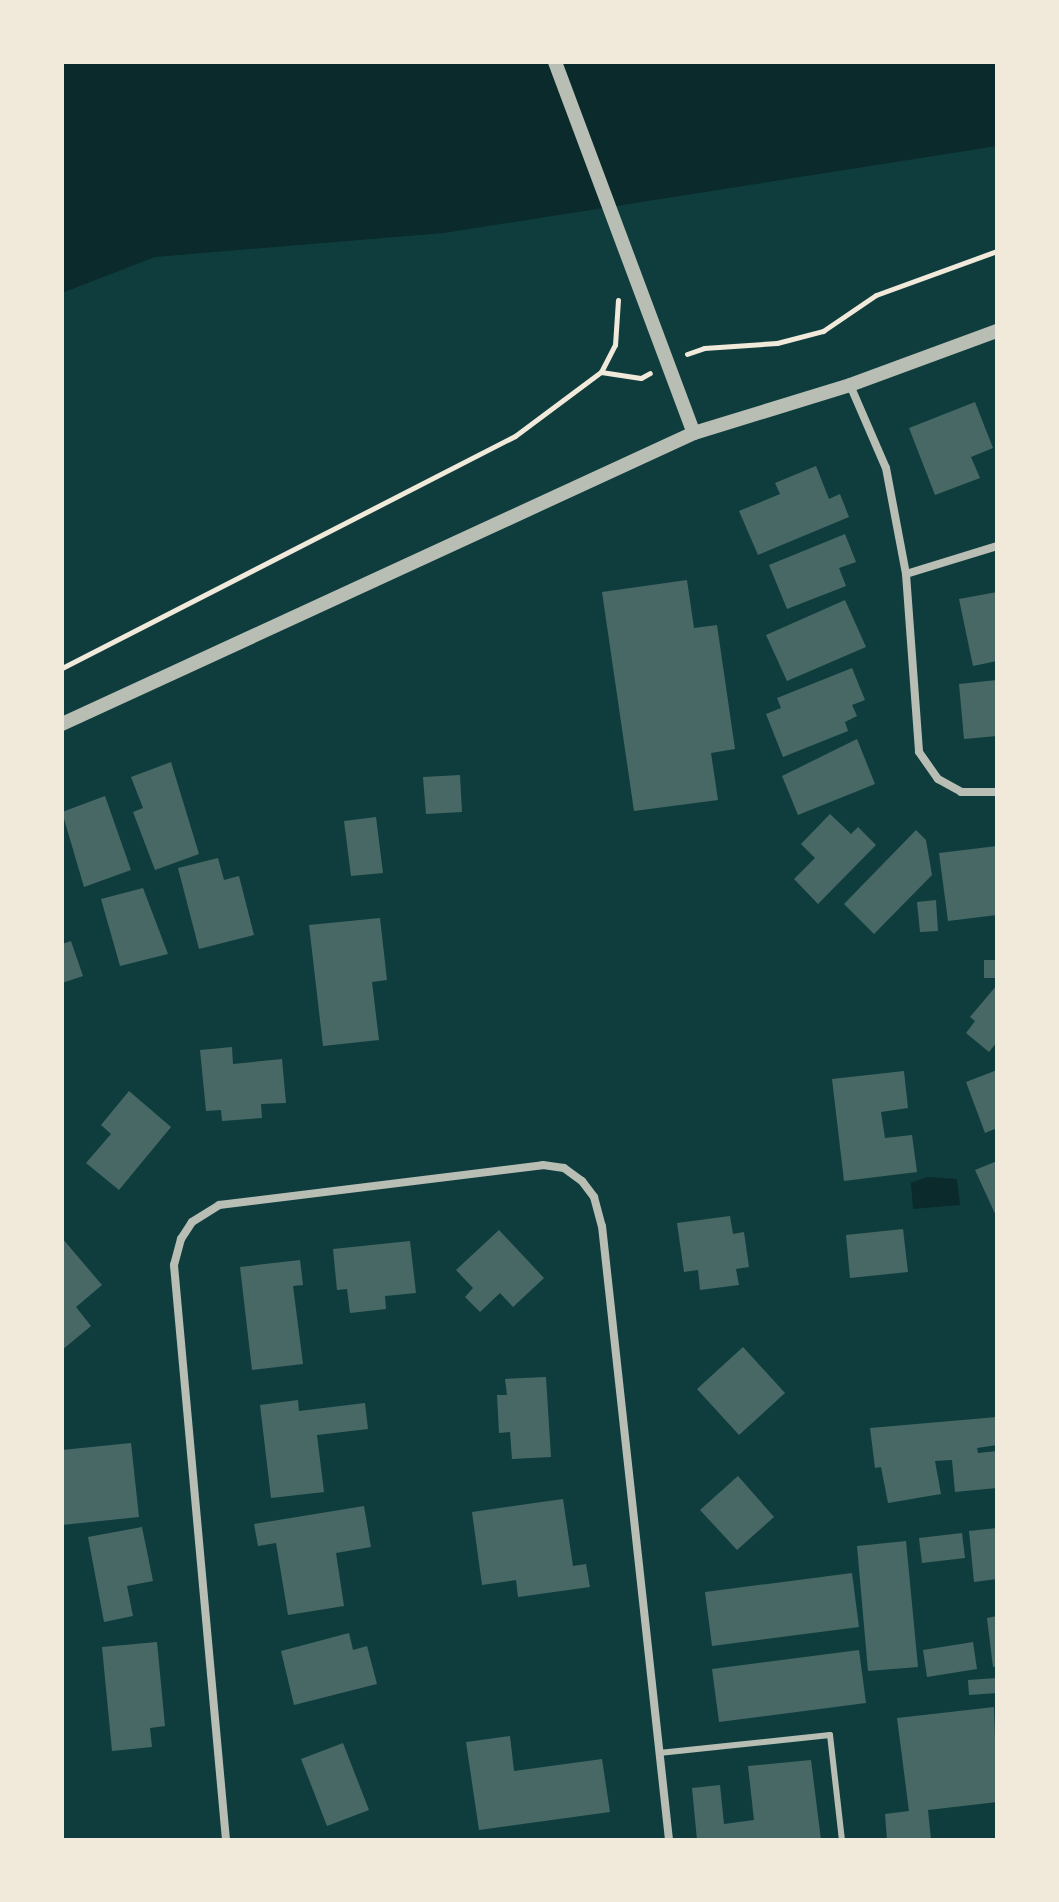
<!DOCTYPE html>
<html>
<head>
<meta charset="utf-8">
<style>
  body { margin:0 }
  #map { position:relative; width:1059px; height:1902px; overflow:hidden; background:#0f3d3e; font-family:"Varela Round",sans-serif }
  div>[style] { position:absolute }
  .water>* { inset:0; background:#0a2a2b }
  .building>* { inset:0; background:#486865 }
  .path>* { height:5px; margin:-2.5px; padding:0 2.5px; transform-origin:2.5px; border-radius:2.5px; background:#f1e9da }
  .service>* { height:6px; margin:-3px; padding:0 3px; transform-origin:3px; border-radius:3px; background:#b8beb3 }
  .minor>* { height:8px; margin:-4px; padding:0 4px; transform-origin:4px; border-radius:4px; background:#b8beb3 }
  .tertiary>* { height:14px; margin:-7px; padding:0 7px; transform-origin:7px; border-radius:7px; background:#b8beb3 }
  span { translate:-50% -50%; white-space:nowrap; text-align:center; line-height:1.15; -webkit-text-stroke:8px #f1e9da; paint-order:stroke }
  .frame { position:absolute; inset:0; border:64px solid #f1e9da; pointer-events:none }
</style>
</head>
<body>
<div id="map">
  <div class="water">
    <div style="clip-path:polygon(62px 62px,997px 62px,997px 146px,444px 233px,155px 257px,62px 293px)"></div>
    <div style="clip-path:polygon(927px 1177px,957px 1179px,960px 1205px,913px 1209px,911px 1183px)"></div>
  </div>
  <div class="building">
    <div style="clip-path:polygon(975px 402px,993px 448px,971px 457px,980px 478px,935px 495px,909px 428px)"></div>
    <div style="clip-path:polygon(816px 466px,829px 499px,840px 494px,849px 517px,758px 555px,739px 511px,780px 494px,775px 483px)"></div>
    <div style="clip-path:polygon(845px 534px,856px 562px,839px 568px,846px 586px,787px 609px,769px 565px)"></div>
    <div style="clip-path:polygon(687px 580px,694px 628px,717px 625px,735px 749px,711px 753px,718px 800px,634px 811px,602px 592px)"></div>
    <div style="clip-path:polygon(997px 592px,997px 661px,973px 666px,959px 599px)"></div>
    <div style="clip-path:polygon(845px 600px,866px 647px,787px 681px,766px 635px)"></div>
    <div style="clip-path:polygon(852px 668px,865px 700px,852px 705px,857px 716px,845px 722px,848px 731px,783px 757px,766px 714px,781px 708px,777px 698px)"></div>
    <div style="clip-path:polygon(997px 680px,997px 736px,964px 739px,959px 684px)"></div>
    <div style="clip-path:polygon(857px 739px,875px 784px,798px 815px,782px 776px)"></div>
    <div style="clip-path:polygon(171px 762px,199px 854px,155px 870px,133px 812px,143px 808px,131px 777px)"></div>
    <div style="clip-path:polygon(460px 775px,462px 812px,426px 814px,423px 777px)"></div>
    <div style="clip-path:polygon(105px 796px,131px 870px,84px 887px,62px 812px)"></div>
    <div style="clip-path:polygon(830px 814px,851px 834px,858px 827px,876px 845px,818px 904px,794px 879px,815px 858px,801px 844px)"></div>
    <div style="clip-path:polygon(376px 817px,383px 873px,351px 876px,344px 821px)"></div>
    <div style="clip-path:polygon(916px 830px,926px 840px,932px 875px,874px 934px,844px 904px)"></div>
    <div style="clip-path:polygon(997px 846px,997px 915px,948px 921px,939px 853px)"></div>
    <div style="clip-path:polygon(218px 858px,224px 880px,239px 876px,254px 935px,199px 949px,178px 868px)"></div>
    <div style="clip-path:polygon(143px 888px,168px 954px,120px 966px,101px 899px)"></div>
    <div style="clip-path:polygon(936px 900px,938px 931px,920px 932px,917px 902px)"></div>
    <div style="clip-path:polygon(380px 918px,387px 980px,372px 982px,379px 1040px,323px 1046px,309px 925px)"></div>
    <div style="clip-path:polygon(71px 941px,83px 976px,62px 983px,62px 944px)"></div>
    <div style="clip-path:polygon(984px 960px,997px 960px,997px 978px,984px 978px)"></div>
    <div style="clip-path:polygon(997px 985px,997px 1042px,989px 1052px,966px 1033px,975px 1021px,970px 1017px)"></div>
    <div style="clip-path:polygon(232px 1047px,233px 1064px,282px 1059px,286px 1103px,261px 1104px,262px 1118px,222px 1121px,221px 1110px,206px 1111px,200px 1050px)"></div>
    <div style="clip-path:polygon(997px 1070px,997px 1128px,985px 1133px,966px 1082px)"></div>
    <div style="clip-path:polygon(904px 1071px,908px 1108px,881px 1112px,885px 1138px,912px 1135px,917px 1172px,844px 1181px,832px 1079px)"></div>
    <div style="clip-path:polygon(129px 1091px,171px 1127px,119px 1190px,86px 1163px,111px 1134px,101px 1125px)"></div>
    <div style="clip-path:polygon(997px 1161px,997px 1218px,975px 1170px)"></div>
    <div style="clip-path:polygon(730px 1216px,733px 1234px,744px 1232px,749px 1267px,736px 1269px,739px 1285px,700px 1290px,698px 1270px,684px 1272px,677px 1223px)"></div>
    <div style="clip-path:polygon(903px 1229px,908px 1272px,850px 1278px,846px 1235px)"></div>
    <div style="clip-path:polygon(499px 1230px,544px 1278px,513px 1307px,500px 1293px,480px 1312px,465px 1297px,473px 1288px,456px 1270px)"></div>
    <div style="clip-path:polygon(62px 1238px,102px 1285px,76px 1307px,91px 1326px,62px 1350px)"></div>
    <div style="clip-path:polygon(410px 1241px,416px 1293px,385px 1296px,386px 1309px,350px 1313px,347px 1289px,337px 1290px,333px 1249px)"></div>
    <div style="clip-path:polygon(300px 1260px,303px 1285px,293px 1286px,303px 1364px,252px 1370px,240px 1267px)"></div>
    <div style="clip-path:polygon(743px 1347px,785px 1393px,739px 1435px,697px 1389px)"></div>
    <div style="clip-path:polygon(546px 1377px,551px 1457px,512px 1459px,510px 1432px,499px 1433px,497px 1395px,507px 1395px,505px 1379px)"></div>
    <div style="clip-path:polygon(298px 1400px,299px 1411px,365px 1403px,368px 1429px,317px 1435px,324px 1492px,271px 1498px,260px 1405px)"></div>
    <div style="clip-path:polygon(997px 1417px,997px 1445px,977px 1448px,978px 1453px,997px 1451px,997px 1488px,955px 1492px,952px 1460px,935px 1461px,941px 1494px,888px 1503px,881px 1467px,875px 1468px,870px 1428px)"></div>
    <div style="clip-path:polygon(131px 1443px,139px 1517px,62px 1525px,62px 1450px)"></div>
    <div style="clip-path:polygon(738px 1476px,774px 1517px,737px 1550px,700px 1510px)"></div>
    <div style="clip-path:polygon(563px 1499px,573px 1566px,586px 1564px,590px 1587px,518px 1597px,516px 1580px,482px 1585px,472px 1512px)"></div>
    <div style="clip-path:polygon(364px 1506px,371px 1547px,336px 1553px,344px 1606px,288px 1615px,276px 1543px,258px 1546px,254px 1524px)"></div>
    <div style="clip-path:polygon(142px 1527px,153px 1581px,127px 1586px,133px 1616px,104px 1622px,88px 1537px)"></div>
    <div style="clip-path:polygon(997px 1528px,997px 1579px,974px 1582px,969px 1531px)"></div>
    <div style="clip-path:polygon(962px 1533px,965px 1558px,922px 1563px,919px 1538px)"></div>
    <div style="clip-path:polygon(906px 1541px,918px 1667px,868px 1671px,857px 1546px)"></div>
    <div style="clip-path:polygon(852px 1573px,859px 1627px,712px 1646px,705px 1592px)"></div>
    <div style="clip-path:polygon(997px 1616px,997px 1666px,993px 1667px,987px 1618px)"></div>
    <div style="clip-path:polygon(349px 1633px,353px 1650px,367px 1646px,377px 1684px,294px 1705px,281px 1651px)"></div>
    <div style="clip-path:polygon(157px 1642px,165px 1726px,150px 1728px,152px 1747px,112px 1751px,102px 1647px)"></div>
    <div style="clip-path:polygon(973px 1642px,977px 1669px,927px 1677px,923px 1650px)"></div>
    <div style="clip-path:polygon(859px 1650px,866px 1703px,719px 1722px,712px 1669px)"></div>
    <div style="clip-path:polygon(997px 1678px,997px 1693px,969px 1695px,968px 1680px)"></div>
    <div style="clip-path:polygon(994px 1707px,997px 1802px,928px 1810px,931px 1840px,887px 1840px,885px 1814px,909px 1811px,897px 1718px)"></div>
    <div style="clip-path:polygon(510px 1736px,514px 1771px,602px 1759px,610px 1812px,479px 1830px,466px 1742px)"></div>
    <div style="clip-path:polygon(343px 1743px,369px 1810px,327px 1826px,301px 1759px)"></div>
    <div style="clip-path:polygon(811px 1760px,821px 1840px,697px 1840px,692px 1788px,720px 1785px,724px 1824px,754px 1820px,748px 1766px)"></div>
  </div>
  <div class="path">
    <div style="left:687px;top:354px;width:18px;rotate:-19deg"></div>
    <div style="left:704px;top:348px;width:73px;rotate:-3.9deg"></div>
    <div style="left:777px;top:343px;width:48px;rotate:-14.6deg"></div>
    <div style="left:823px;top:331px;width:64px;rotate:-34.2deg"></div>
    <div style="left:876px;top:295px;width:129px;rotate:-20deg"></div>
    <div style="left:601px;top:372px;width:30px;rotate:-63deg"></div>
    <div style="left:615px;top:345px;width:45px;rotate:-86.2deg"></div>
    <div style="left:62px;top:668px;width:509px;rotate:-27.12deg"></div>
    <div style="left:515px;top:436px;width:107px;rotate:-36.7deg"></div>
    <div style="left:601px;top:372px;width:40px;rotate:8.5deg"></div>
    <div style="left:641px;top:378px;width:10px;rotate:-29deg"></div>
  </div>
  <div class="service">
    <div style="left:659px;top:1753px;width:172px;rotate:-6deg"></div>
    <div style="left:830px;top:1735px;width:106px;rotate:83.5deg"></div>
  </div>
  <div class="minor">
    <div style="left:850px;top:385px;width:90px;rotate:66.6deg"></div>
    <div style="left:886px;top:468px;width:108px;rotate:79.3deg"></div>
    <div style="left:906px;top:574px;width:178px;rotate:85.8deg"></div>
    <div style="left:919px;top:752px;width:33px;rotate:55deg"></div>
    <div style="left:938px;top:779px;width:26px;rotate:29deg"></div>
    <div style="left:961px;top:792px;width:36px"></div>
    <div style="left:906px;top:574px;width:95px;rotate:-17.1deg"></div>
    <div style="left:226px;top:1840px;width:577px;rotate:-95.17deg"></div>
    <div style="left:174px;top:1265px;width:27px;rotate:-75deg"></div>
    <div style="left:181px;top:1239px;width:20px;rotate:-57deg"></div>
    <div style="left:192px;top:1222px;width:32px;rotate:-32deg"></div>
    <div style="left:219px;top:1205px;width:326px;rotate:-7deg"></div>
    <div style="left:543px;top:1165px;width:21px;rotate:8deg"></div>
    <div style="left:564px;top:1168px;width:22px;rotate:36deg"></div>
    <div style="left:582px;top:1181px;width:20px;rotate:53deg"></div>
    <div style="left:594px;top:1197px;width:30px;rotate:75deg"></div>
    <div style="left:602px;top:1226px;width:618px;rotate:83.77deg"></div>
  </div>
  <div class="tertiary">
    <div style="left:555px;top:62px;width:396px;rotate:69.5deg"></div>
    <div style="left:62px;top:724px;width:696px;rotate:-24.72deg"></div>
    <div style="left:694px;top:433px;width:163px;rotate:-17.1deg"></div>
    <div style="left:850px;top:385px;width:157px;rotate:-20.2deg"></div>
  </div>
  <div class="frame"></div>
</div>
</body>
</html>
